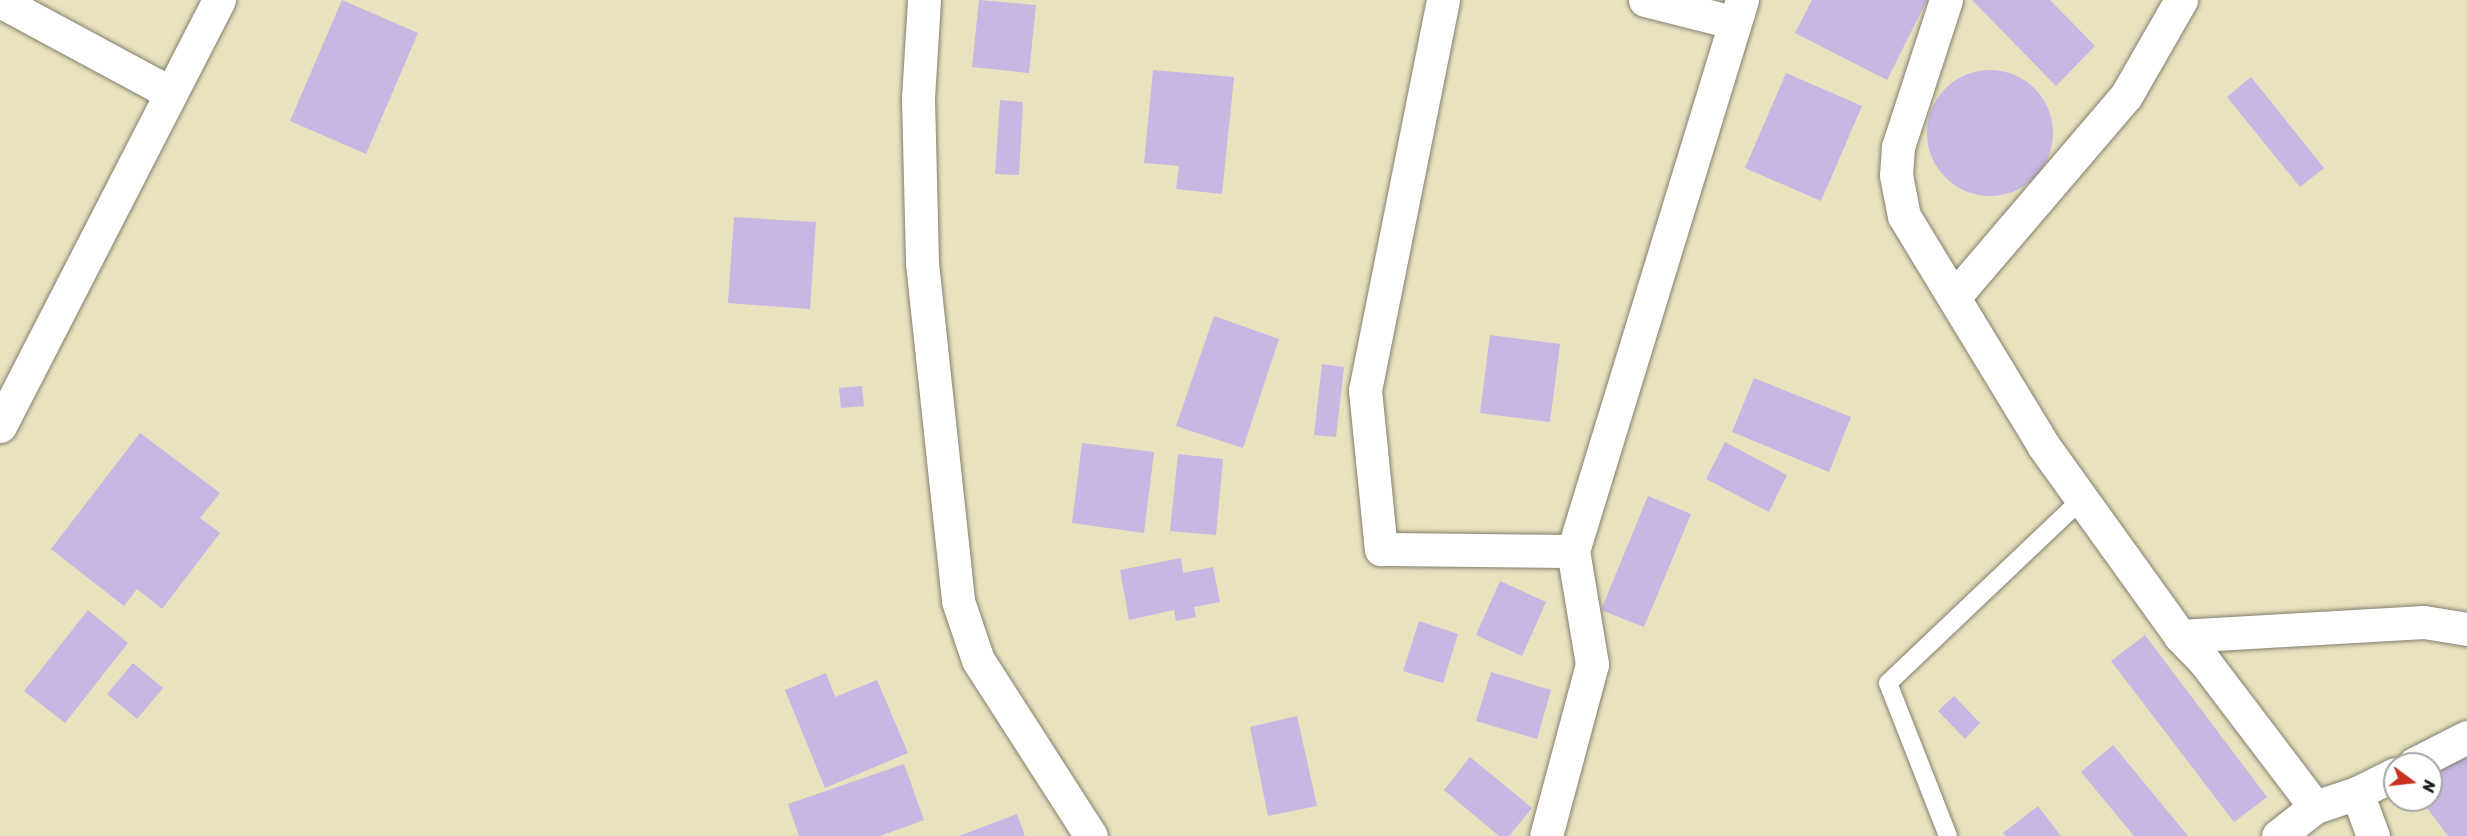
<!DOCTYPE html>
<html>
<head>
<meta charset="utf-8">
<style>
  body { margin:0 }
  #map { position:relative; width:2467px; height:836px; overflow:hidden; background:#e9e2bf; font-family:Sriracha,sans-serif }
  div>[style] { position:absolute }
  .building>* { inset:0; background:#c7b7e3 }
  .round { border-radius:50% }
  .roads { filter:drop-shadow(0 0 2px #827f6e) drop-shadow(0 0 2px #827f6e) }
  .lane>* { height:18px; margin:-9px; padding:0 9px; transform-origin:9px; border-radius:9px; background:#fff }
  .street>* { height:33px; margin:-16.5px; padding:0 16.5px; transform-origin:16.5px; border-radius:16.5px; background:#fff }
  .secondary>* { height:33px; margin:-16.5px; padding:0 16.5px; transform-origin:16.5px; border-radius:16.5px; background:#fff }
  span { translate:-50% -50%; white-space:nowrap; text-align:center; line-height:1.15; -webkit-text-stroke:6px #fff; paint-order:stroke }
  .north { position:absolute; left:2383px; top:752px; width:60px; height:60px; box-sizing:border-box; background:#fff; border:2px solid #a4a4a4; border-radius:50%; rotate:105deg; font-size:16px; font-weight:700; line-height:24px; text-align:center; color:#1c1c1c }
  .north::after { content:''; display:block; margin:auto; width:21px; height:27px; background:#c8321e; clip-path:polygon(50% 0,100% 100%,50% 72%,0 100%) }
</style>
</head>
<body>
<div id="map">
  <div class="building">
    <div style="clip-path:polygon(342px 0,418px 33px,366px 154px,290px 121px)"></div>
    <div style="clip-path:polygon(979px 0,1036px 5px,1029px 73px,972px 67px)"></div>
    <div style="clip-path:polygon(1812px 0,1927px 0,1887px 80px,1795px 33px)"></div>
    <div style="clip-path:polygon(1972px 0,2050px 0,2095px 46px,2056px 86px)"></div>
    <div class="round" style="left:1927px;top:70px;width:126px;height:126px"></div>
    <div style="clip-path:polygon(1153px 70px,1234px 77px,1222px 194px,1176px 189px,1179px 166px,1144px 163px)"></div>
    <div style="clip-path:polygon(1786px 73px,1862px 106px,1821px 201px,1745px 168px)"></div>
    <div style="clip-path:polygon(2251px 77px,2324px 168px,2300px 187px,2227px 97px)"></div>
    <div style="clip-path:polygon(1000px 100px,1023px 102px,1019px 175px,995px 174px)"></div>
    <div style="clip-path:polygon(734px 217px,816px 222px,810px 309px,728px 303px)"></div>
    <div style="clip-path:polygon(1214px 316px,1279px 339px,1243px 448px,1176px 426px)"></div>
    <div style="clip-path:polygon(1490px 335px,1560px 344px,1550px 422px,1480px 413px)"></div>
    <div style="clip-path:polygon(1322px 364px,1344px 367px,1336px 437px,1314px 435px)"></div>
    <div style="clip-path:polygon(1754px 378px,1851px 417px,1829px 472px,1732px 432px)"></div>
    <div style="clip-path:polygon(862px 386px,864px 406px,841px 408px,839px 388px)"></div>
    <div style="clip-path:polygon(140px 433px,220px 493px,200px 518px,220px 533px,162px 609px,137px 589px,124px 606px,51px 549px)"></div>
    <div style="clip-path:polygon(1725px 442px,1787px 475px,1769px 512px,1706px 479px)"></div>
    <div style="clip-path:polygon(1082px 443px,1154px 452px,1144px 533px,1072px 523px)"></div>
    <div style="clip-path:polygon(1178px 454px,1223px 459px,1216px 535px,1170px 531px)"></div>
    <div style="clip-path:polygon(1648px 496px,1691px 514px,1644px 627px,1601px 610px)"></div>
    <div style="clip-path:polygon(1181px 558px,1183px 573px,1213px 567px,1220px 602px,1194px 607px,1196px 617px,1176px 621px,1174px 610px,1129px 620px,1120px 570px)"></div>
    <div style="clip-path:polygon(1500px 581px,1546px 602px,1522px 656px,1476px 635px)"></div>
    <div style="clip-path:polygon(88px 610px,128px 643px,65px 723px,24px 691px)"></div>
    <div style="clip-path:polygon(1419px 621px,1458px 634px,1443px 683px,1403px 671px)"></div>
    <div style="clip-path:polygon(2145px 635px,2267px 797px,2234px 822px,2111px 661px)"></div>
    <div style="clip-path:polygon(133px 663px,163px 688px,137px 719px,107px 694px)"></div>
    <div style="clip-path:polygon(1491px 672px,1551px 690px,1537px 739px,1476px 721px)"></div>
    <div style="clip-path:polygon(826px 673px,835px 697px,877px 680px,908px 753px,825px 788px,785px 690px)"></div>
    <div style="clip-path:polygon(1954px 696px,1980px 723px,1965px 739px,1938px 711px)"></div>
    <div style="clip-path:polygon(1297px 716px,1317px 806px,1268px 816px,1250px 727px)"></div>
    <div style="clip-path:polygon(2113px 745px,2188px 836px,2134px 836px,2081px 772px)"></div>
    <div style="clip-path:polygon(2467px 752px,2467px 836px,2448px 836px,2421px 800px,2431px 800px,2431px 779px)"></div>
    <div style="clip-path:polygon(1470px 757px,1532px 808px,1509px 836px,1499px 836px,1444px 790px)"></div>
    <div style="clip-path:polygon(904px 764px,924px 820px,880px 836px,799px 836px,788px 804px)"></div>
    <div style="clip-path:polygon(2038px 806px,2061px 836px,2006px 836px,2003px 833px)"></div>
    <div style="clip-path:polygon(1017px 814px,1025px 836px,959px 836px)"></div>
  </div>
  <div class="roads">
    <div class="lane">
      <div style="left:1948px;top:836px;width:164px;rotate:-111.4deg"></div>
      <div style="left:1888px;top:683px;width:267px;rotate:-43.5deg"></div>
    </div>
    <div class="street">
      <div style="left:1443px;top:0;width:398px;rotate:101.3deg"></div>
      <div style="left:1365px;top:390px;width:160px;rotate:84.3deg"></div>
      <div style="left:1381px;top:549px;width:192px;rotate:0.6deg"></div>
      <div style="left:1573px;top:551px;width:576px;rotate:-72.95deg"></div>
      <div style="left:1645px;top:0;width:90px;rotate:14.2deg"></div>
      <div style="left:1946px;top:0;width:155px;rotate:108.1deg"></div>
      <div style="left:1898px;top:147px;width:28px;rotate:94deg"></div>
      <div style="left:1896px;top:175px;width:42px;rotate:79deg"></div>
      <div style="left:1904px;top:216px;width:268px;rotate:58.7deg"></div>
      <div style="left:2043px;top:445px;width:235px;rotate:54.3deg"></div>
      <div style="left:2180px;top:636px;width:36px;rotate:46deg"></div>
      <div style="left:2205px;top:662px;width:182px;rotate:52.8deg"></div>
      <div style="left:0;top:1px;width:194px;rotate:28.3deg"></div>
      <div style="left:1955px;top:296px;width:263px;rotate:-49.5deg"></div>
      <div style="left:2126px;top:96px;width:111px;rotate:-60.2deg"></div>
      <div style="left:0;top:426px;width:479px;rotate:-62.8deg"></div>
      <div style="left:2180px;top:636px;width:244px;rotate:-3.3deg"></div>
      <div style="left:2424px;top:622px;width:44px;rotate:9.2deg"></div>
      <div style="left:2414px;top:764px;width:59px;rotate:-27deg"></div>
      <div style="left:2357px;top:793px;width:46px;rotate:69.6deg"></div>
      <div style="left:1546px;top:836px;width:178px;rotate:-75deg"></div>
      <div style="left:1592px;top:664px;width:115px;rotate:-99.5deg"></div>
      <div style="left:2278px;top:836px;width:47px;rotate:-38.1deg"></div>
      <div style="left:2315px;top:807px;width:44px;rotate:-18.4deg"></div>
      <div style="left:2357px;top:793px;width:42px;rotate:-26.6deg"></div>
    </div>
    <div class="secondary">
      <div style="left:924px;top:0;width:98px;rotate:93.5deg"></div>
      <div style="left:918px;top:98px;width:165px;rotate:88.6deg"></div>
      <div style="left:922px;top:263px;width:340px;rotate:83.9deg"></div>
      <div style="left:958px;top:601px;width:62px;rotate:71.3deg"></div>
      <div style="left:978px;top:660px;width:209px;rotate:57.3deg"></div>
    </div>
  </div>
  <div class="north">N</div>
</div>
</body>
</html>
